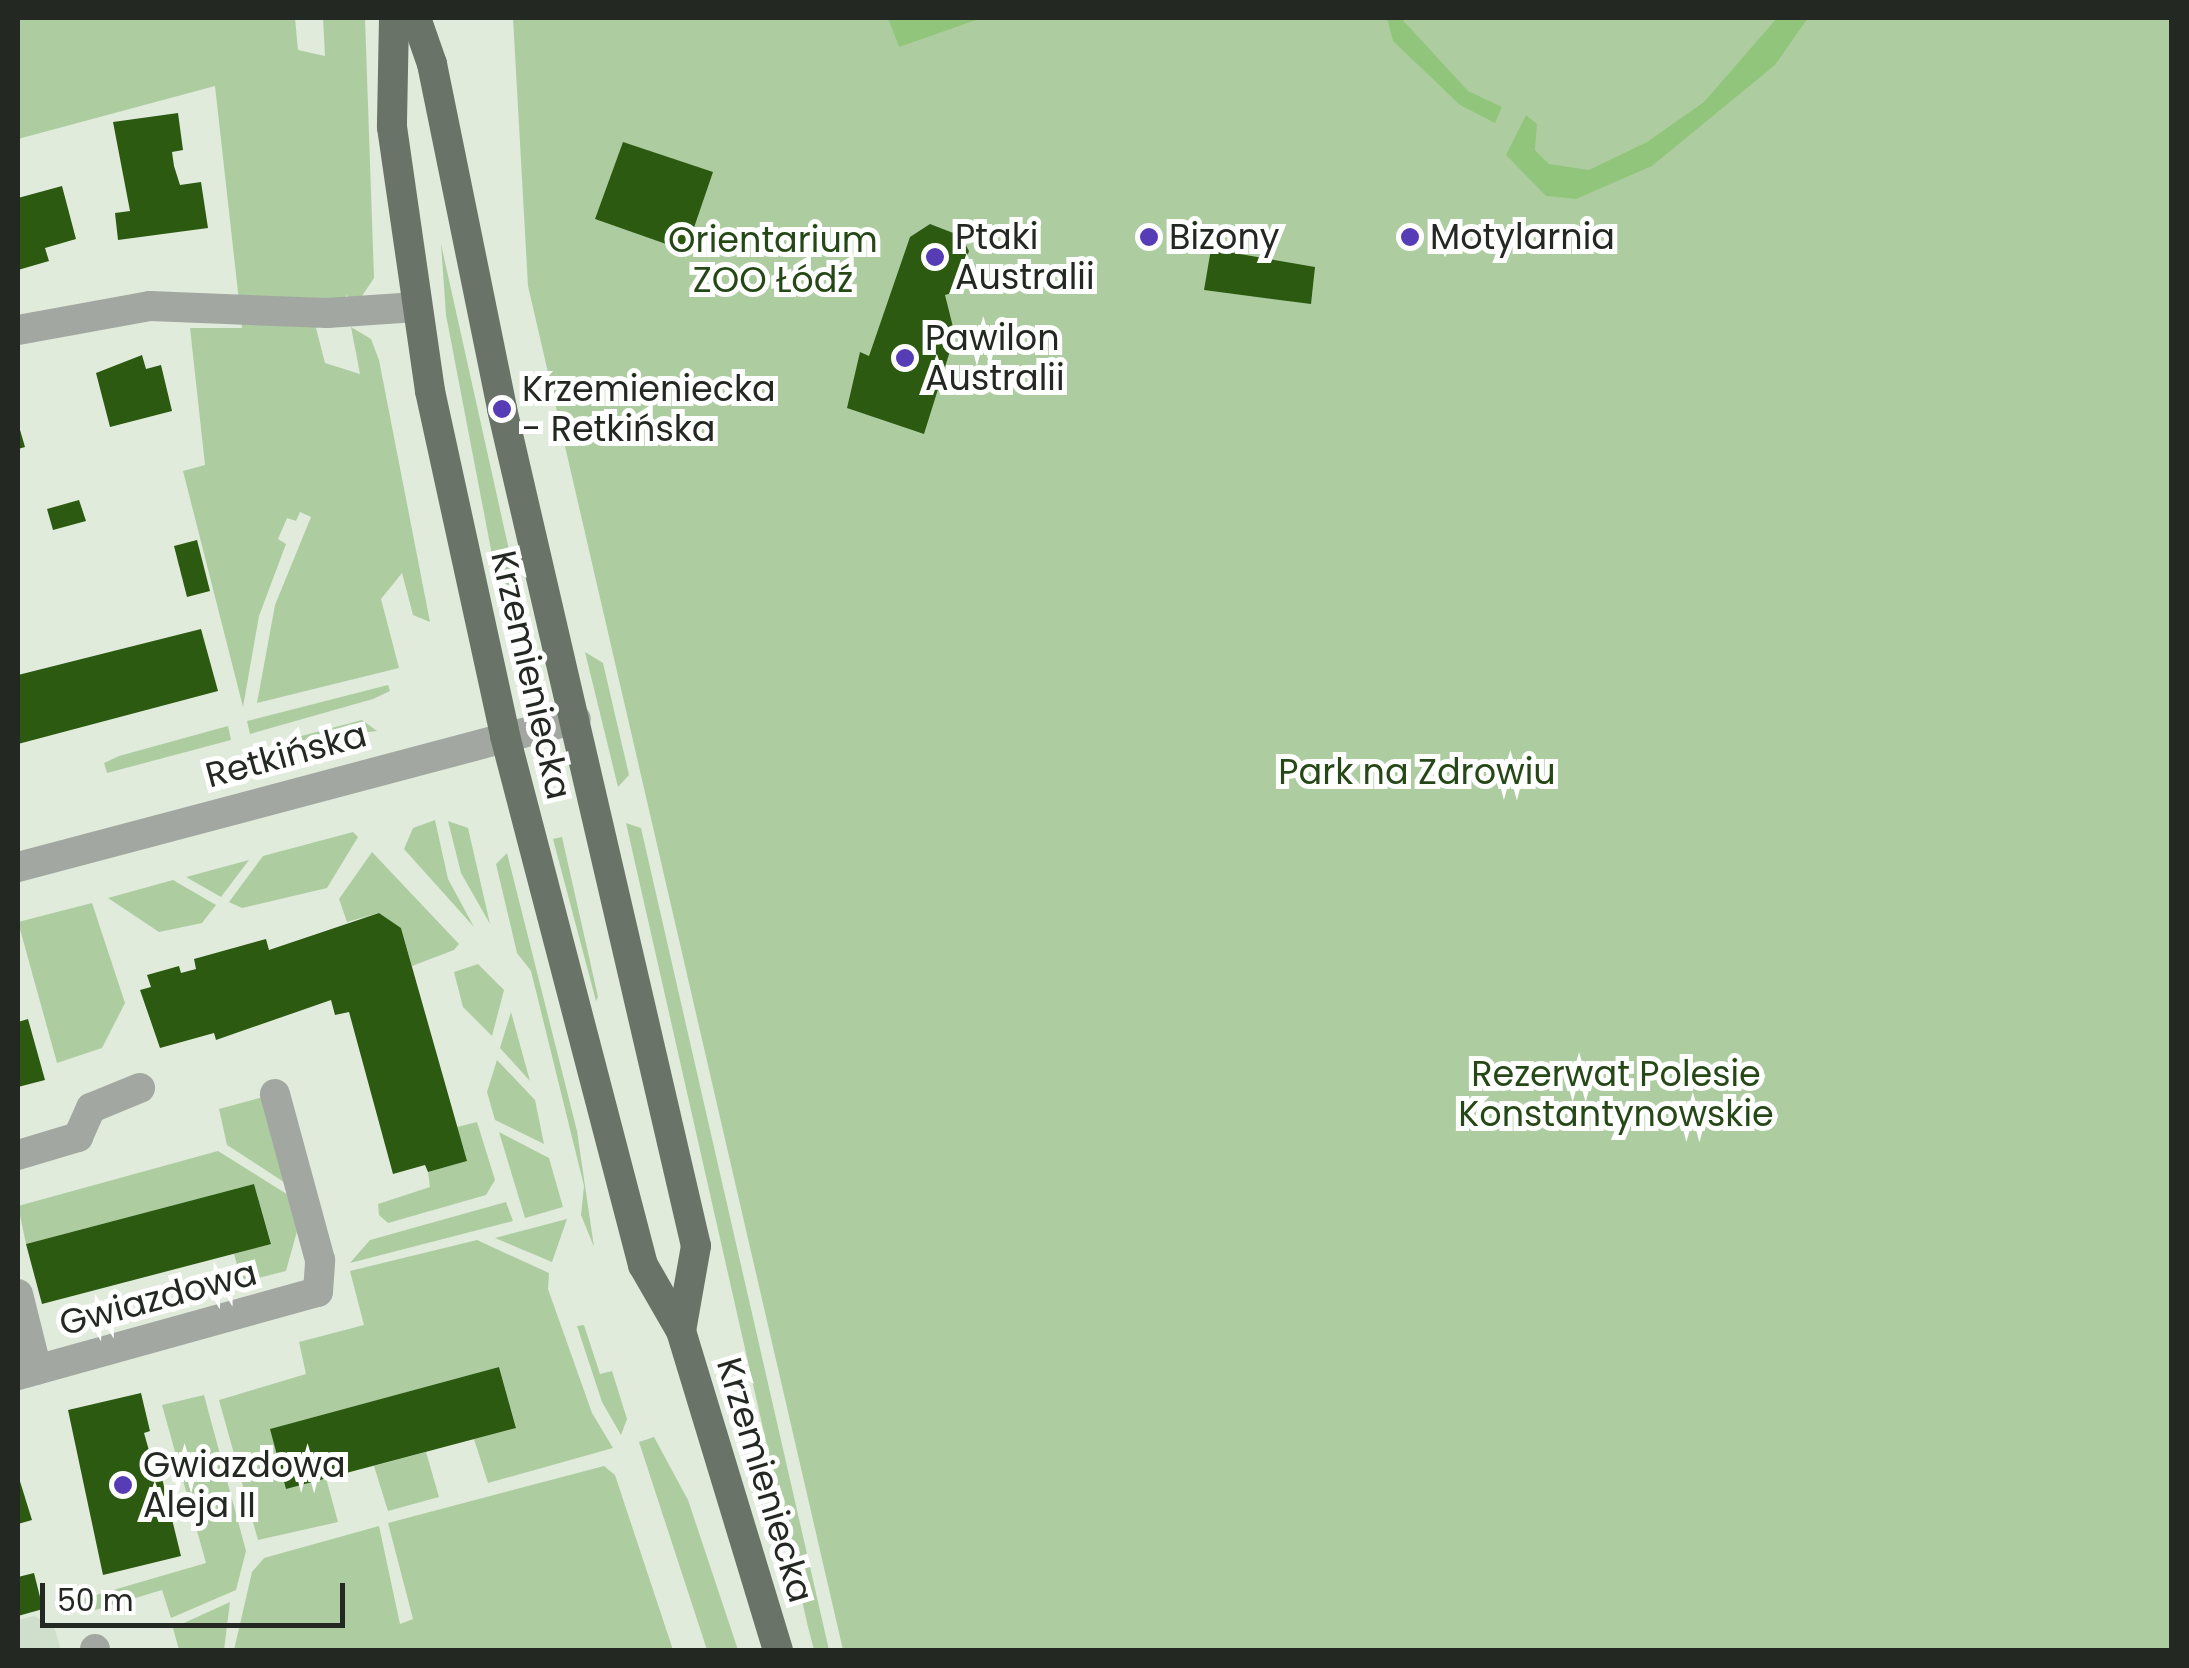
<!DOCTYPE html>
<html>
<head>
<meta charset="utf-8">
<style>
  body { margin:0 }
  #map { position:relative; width:2189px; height:1668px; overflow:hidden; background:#e0ebdb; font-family:Poppins,sans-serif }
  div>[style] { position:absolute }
  .built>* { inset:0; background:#d0dfcb }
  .green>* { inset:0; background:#adcda1 }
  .water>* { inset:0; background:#92c57c }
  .building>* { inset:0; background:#2c5a11 }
  .minor>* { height:30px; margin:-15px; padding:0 15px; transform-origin:15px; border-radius:15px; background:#a3a7a1 }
  .major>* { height:30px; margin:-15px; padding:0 15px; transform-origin:15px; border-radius:15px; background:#6a7367 }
  .dots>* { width:28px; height:28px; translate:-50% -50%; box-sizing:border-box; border:5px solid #fff; border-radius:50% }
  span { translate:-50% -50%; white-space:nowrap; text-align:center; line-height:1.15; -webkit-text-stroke:10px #fff; paint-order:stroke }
  .poi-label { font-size:35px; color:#242822 }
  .left { translate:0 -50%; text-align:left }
  .park-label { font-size:35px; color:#264816 }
  .street-label { font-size:35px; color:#242822 }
  .frame { position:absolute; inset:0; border:20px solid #242822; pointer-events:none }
  .scale { position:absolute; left:40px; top:1583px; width:305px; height:45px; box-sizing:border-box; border:5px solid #242822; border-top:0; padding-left:12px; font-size:30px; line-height:35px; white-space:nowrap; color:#242822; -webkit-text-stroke:8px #fff; paint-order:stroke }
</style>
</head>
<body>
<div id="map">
  <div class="built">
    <div style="clip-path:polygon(34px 1616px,54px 1626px,61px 1650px,18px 1650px,18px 1620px)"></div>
  </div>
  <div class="green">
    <div style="clip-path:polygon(18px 18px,295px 18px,298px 50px,325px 56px,323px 18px,365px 18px,374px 278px,360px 299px,348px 301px,347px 295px,316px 328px,325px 363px,360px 374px,351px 327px,371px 339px,379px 360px,430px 622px,413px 615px,402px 573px,381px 599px,399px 668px,257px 703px,275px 605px,311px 517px,300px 512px,296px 521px,287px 518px,278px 539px,286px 544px,259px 616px,243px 707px,183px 471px,205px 465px,190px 328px,242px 328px,215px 86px,18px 139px)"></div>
    <div style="clip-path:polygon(513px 18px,2171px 18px,2171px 1650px,843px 1650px,528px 286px)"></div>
    <div style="clip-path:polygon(441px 244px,521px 604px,502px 607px,446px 315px)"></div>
    <div style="clip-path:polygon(585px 652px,603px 663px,629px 775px,618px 787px)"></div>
    <div style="clip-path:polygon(388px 685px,390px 691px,373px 699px,250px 734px,247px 721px)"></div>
    <div style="clip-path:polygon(362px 720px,377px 731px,271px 744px)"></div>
    <div style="clip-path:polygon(228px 726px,231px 740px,107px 773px,104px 763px,119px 756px)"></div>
    <div style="clip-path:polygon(435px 820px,448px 879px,474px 927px,404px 849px,413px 828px)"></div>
    <div style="clip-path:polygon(448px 821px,468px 828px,490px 924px,461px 873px)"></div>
    <div style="clip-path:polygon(626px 823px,641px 828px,829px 1650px,814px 1650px,808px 1627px)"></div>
    <div style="clip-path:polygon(353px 832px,358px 837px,327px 888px,242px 908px,229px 902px,263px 856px)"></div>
    <div style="clip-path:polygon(562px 837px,598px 997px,596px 1001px,553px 839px)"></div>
    <div style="clip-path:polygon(372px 852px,459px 944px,454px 950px,412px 966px,401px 928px,379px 913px,347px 922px,339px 899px)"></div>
    <div style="clip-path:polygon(507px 853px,577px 1131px,594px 1247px,581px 1215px,584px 1186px,531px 971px,517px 953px,496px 864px)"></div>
    <div style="clip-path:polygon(249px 860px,221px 897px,186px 877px)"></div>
    <div style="clip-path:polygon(173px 880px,216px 905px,202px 923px,159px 932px,108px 898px)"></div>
    <div style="clip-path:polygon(92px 903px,125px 1003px,102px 1048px,57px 1063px,18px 922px)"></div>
    <div style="clip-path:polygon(478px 964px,504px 990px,492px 1036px,463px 1007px,454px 972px)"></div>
    <div style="clip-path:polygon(511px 1012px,530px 1081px,500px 1048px)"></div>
    <div style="clip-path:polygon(497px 1060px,535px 1100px,544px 1144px,495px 1120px,487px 1092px)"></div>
    <div style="clip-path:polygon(267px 1096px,290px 1186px,227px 1145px,219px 1109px)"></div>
    <div style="clip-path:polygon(477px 1122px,495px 1180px,486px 1195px,388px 1223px,379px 1215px,378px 1204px,430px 1187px,428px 1172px,466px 1161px,457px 1127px)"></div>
    <div style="clip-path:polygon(499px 1132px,549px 1158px,563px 1207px,525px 1218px)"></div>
    <div style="clip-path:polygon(218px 1151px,293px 1198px,299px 1224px,286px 1271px,242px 1282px,234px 1254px,271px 1243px,254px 1184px,26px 1244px,18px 1206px)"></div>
    <div style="clip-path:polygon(506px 1202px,513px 1221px,350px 1263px,370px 1240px)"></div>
    <div style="clip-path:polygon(567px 1219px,552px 1262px,495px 1238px)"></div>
    <div style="clip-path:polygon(477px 1240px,549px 1273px,548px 1289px,592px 1413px,613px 1448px,488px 1483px,474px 1439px,516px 1427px,499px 1367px,271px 1429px,286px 1488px,326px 1478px,338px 1522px,258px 1540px,219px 1400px,306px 1374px,299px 1342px,364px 1325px,350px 1271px)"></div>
    <div style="clip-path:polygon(584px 1325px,600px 1374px,612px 1371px,627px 1419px,621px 1435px,602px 1402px,577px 1326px)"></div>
    <div style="clip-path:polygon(204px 1395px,246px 1551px,236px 1590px,171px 1618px,162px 1590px,82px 1614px,72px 1602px,206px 1563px,162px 1405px)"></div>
    <div style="clip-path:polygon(654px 1437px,688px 1500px,738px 1650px,707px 1650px,639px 1442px)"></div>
    <div style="clip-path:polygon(426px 1452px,439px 1497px,388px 1511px,374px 1466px)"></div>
    <div style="clip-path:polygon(604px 1466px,615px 1475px,673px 1650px,234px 1650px,252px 1572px,264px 1558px,379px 1526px,400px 1624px,413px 1619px,388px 1523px)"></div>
    <div style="clip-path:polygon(230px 1602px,224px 1650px,179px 1650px,173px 1628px)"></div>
  </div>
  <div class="water">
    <div style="clip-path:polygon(888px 18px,982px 18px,899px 47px)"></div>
    <div style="clip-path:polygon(1387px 18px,1401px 18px,1468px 91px,1502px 107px,1495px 123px,1460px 105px,1393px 41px)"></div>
    <div style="clip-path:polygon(1777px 18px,1808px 18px,1775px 65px,1652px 166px,1576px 199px,1546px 196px,1506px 155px,1526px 115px,1537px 124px,1535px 150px,1549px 164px,1589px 170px,1647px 142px,1704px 102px)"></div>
  </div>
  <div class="building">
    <div style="clip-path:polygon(178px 113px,183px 150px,172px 152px,174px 166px,180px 185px,201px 182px,208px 228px,118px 240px,115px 213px,130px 211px,113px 122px)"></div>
    <div style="clip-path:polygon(623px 142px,713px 172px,686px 251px,595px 219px)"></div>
    <div style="clip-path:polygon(62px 186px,76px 239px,45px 248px,49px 261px,18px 270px,18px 198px)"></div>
    <div style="clip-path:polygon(930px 224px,961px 236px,969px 251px,956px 292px,945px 295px,955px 335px,924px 434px,847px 408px,860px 352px,869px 356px,910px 237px)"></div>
    <div style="clip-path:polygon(1211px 249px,1315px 267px,1311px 304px,1204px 290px)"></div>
    <div style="clip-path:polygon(142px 355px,146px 369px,161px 365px,172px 411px,110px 427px,96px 373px)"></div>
    <div style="clip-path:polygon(18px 423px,25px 447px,18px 449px)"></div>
    <div style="clip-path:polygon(79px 500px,86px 521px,53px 530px,47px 509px)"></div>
    <div style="clip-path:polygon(197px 540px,210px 591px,187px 597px,174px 546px)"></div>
    <div style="clip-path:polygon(201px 629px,218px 691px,18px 744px,18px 675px)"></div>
    <div style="clip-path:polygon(379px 913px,401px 928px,467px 1161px,428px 1172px,425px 1165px,393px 1174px,349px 1012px,335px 1015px,331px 1000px,216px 1040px,214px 1033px,160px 1048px,140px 990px,151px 987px,147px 975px,179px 966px,181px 973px,196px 969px,194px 959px,266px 939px,269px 950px)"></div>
    <div style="clip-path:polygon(28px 1019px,45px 1080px,18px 1087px,18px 1022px)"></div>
    <div style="clip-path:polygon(254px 1184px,271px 1244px,42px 1304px,26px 1244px)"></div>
    <div style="clip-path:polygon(499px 1367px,516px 1428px,286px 1489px,270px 1429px)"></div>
    <div style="clip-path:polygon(141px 1393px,150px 1431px,144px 1433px,150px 1454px,156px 1453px,166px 1495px,161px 1497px,163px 1508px,169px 1507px,181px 1556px,103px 1575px,68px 1410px)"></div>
    <div style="clip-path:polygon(18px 1475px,32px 1520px,18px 1524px)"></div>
    <div style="clip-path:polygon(34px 1573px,43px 1609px,18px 1616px,18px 1577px)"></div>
  </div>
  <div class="minor">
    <div style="left:18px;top:330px;width:134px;rotate:-10.3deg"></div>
    <div style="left:150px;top:306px;width:177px;rotate:2.3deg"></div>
    <div style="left:327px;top:313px;width:90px;rotate:-3.8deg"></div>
    <div style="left:18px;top:867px;width:577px;rotate:-14.85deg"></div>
    <div style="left:18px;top:1155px;width:63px;rotate:-16.7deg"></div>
    <div style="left:78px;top:1137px;width:32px;rotate:-66deg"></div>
    <div style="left:91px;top:1108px;width:53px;rotate:-22.2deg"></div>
    <div style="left:18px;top:1294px;width:78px;rotate:76deg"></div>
    <div style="left:18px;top:1375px;width:311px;rotate:-15.5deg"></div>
    <div style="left:318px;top:1292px;width:32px;rotate:-86deg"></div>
    <div style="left:320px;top:1260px;width:172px;rotate:-105.2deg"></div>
    <div style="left:95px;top:1649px;width:1px;rotate:90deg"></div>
  </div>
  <div class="major">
    <div style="left:394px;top:18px;width:109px;rotate:91.1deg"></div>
    <div style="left:392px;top:127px;width:267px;rotate:81.8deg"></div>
    <div style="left:430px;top:391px;width:353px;rotate:77.7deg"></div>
    <div style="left:505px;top:736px;width:547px;rotate:75.38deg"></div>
    <div style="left:643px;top:1265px;width:76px;rotate:60.1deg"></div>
    <div style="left:681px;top:1331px;width:333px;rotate:73.1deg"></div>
    <div style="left:416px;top:18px;width:49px;rotate:70.8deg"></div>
    <div style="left:432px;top:64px;width:352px;rotate:78.5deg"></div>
    <div style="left:502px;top:409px;width:859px;rotate:76.95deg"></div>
    <div style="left:696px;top:1246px;width:86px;rotate:100deg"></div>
  </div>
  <div class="dots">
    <div style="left:1149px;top:237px;background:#573db5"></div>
    <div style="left:1410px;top:237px;background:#573db5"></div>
    <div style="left:935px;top:257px;background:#573db5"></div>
    <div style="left:905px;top:358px;background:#573db5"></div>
    <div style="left:502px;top:409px;background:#573db5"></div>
    <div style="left:123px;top:1485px;background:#573db5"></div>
  </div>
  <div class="poi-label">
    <span class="left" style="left:955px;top:257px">Ptaki<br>Australii</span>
    <span class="left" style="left:1169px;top:237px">Bizony</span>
    <span class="left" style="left:1430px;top:237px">Motylarnia</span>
    <span class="left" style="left:925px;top:358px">Pawilon<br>Australii</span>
    <span class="left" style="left:522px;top:409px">Krzemieniecka<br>- Retkińska</span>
    <span class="left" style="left:143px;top:1485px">Gwiazdowa<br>Aleja II</span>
  </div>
  <div class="park-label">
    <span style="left:773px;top:260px">Orientarium<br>ZOO Łódź</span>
    <span style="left:1417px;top:772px">Park na Zdrowiu</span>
    <span style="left:1616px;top:1094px">Rezerwat Polesie<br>Konstantynowskie</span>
  </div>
  <div class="street-label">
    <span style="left:531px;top:675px;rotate:77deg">Krzemieniecka</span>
    <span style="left:286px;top:755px;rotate:-15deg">Retkińska</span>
    <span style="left:158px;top:1298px;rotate:-15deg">Gwiazdowa</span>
    <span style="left:765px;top:1480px;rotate:73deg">Krzemieniecka</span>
  </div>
  <div class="frame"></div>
  <div class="scale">50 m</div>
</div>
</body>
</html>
